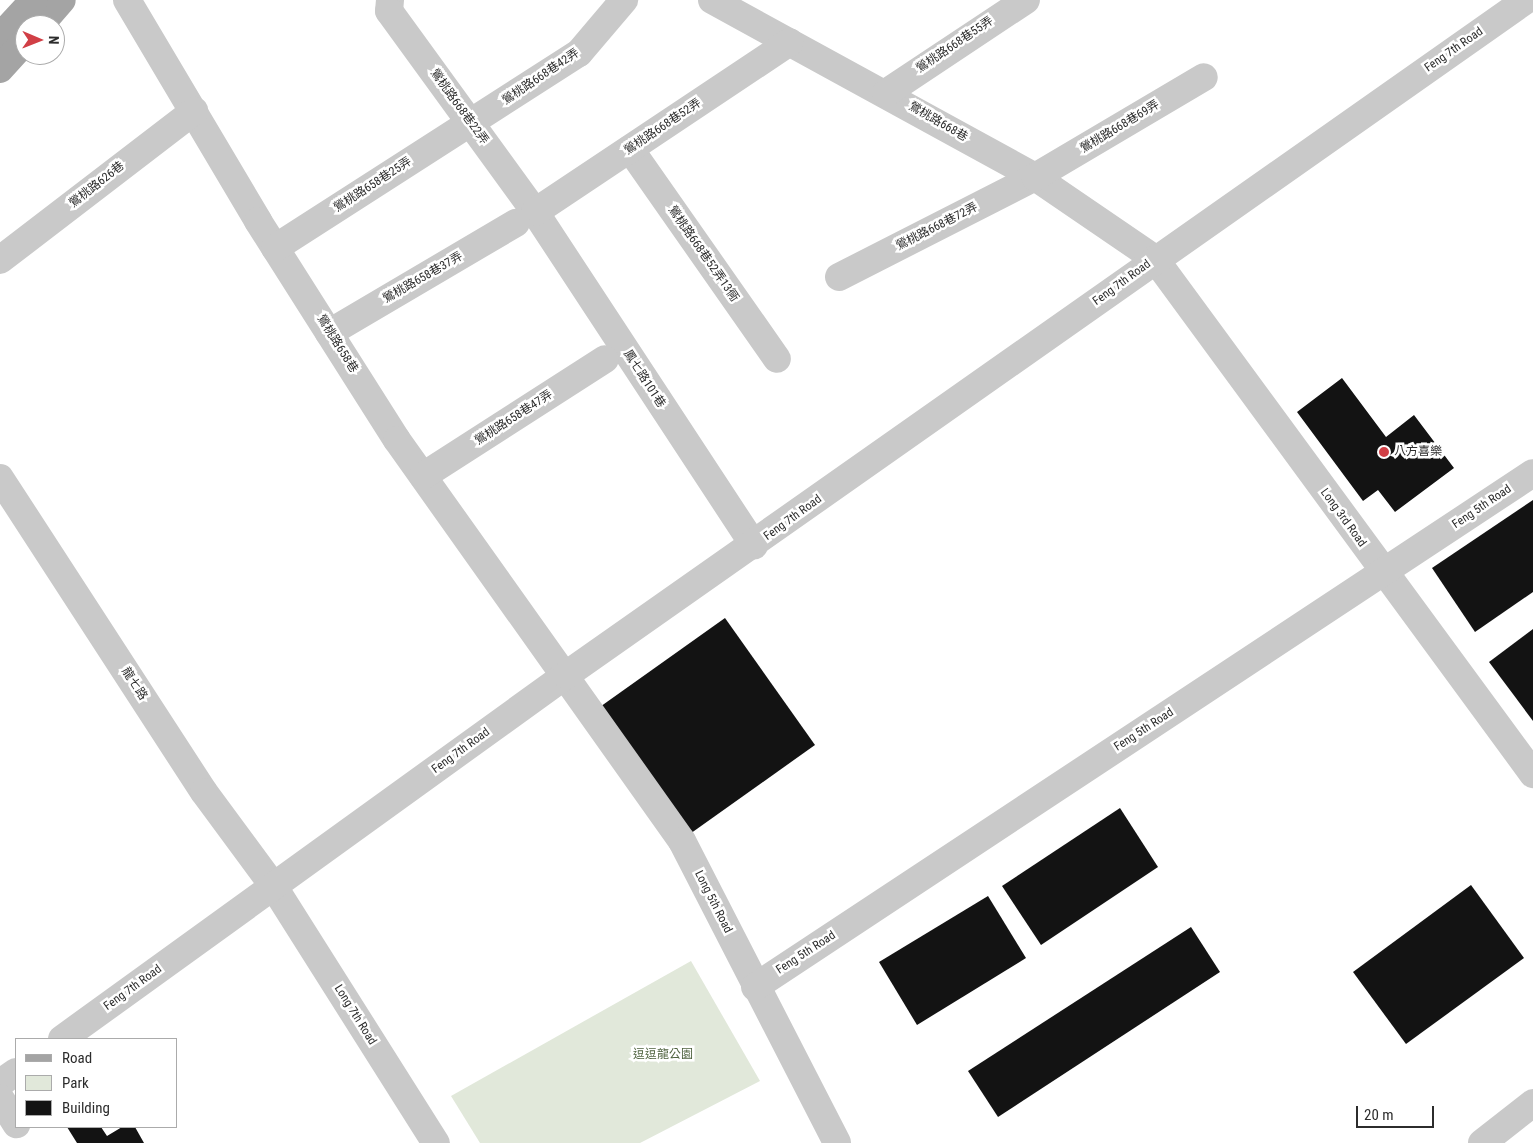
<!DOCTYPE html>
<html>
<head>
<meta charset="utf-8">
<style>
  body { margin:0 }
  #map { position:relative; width:1533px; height:1143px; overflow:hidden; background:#fff; font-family:"Roboto Condensed","Noto Sans TC",sans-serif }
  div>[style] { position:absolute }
  .green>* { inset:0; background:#e1e8da }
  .building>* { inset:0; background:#131313 }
  .minor>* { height:28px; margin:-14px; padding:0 14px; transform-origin:14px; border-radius:14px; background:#c9c9c9 }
  .major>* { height:28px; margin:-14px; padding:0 14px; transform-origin:14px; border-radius:14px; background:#a4a4a4 }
  .dots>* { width:14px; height:14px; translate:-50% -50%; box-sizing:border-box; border:2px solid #fff; border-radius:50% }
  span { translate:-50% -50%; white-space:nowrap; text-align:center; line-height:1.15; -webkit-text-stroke:5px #fff; paint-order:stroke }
  .street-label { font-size:12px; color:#2c2c2c }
  .poi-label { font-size:12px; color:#2c2c2c }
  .left { translate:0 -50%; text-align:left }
  .park-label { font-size:12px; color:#4e623e }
  .legend { position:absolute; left:15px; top:1038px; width:162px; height:90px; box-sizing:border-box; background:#fff; border:1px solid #ababab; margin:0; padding:6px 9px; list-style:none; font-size:15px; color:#2c2c2c }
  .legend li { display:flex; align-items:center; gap:10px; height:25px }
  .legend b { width:25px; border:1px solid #ababab }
  .north { position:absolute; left:15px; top:15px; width:50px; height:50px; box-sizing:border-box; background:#fff; border:1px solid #ababab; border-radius:50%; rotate:91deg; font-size:14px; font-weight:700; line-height:20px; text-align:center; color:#2c2c2c }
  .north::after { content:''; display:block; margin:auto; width:18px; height:22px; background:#d13f46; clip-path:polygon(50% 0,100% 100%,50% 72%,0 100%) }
  .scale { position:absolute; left:1356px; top:1106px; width:78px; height:22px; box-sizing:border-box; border:2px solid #2c2c2c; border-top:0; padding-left:6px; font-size:15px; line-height:18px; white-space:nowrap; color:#2c2c2c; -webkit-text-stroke:4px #fff; paint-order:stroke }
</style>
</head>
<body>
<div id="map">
  <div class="green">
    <div style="clip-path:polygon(691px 961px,760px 1081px,640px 1143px,480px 1143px,451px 1096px)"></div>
  </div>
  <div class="building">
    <div style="clip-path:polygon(1342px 378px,1386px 437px,1414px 415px,1454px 468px,1395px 512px,1378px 490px,1363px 501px,1297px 412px)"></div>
    <div style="clip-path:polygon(1533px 500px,1533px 592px,1475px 632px,1432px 568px)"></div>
    <div style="clip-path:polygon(725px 618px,815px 745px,687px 836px,597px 709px)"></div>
    <div style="clip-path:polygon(1533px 629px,1533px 721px,1489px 662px)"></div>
    <div style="clip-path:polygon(1120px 808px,1158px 867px,1041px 945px,1002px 886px)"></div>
    <div style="clip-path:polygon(1471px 885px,1524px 958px,1406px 1044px,1353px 972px)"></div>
    <div style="clip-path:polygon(988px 896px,1026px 958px,917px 1025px,879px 962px)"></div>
    <div style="clip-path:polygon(1191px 927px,1220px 972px,998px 1117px,968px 1071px)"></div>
    <div style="clip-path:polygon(67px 1127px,101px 1127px,107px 1136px,122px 1127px,135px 1127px,144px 1143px,77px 1143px)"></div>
  </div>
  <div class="minor">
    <div style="left:127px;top:0;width:257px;rotate:59.3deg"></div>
    <div style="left:258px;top:221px;width:259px;rotate:57.6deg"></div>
    <div style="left:397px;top:440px;width:492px;rotate:54.6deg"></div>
    <div style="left:682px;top:841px;width:339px;rotate:62.8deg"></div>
    <div style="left:390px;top:0;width:11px;rotate:95deg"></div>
    <div style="left:389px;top:11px;width:248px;rotate:54deg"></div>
    <div style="left:535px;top:212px;width:399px;rotate:56.7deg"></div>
    <div style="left:712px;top:0;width:368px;rotate:28.7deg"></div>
    <div style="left:1035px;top:177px;width:145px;rotate:34.3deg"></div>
    <div style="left:1155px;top:259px;width:639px;rotate:53.72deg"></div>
    <div style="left:886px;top:93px;width:168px;rotate:-33.6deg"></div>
    <div style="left:630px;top:149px;width:256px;rotate:55deg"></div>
    <div style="left:535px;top:212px;width:306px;rotate:-33.7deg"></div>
    <div style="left:275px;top:248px;width:361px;rotate:-32.7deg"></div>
    <div style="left:579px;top:53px;width:70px;rotate:-49.7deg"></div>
    <div style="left:0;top:260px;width:245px;rotate:-37.5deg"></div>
    <div style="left:839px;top:277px;width:220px;rotate:-27deg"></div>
    <div style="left:1035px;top:177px;width:196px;rotate:-30.6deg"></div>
    <div style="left:329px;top:333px;width:217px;rotate:-30.5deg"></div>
    <div style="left:423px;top:476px;width:216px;rotate:-32.7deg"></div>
    <div style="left:0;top:478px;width:374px;rotate:57deg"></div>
    <div style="left:204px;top:792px;width:118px;rotate:53.6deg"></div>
    <div style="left:274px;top:887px;width:303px;rotate:57.7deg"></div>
    <div style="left:755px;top:987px;width:932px;rotate:-33.45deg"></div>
    <div style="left:62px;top:1039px;width:622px;rotate:-35.84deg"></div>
    <div style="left:566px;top:675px;width:1174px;rotate:-35.11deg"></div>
    <div style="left:0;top:1083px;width:19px;rotate:-35deg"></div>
    <div style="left:0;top:1098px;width:31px;rotate:58deg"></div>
    <div style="left:1482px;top:1143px;width:65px;rotate:-38.1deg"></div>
  </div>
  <div class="major">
    <div style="left:40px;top:25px;width:33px;rotate:-49deg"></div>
    <div style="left:0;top:37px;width:50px;rotate:-47.4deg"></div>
    <div style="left:0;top:69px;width:38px;rotate:-48deg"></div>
  </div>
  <div class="dots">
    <div style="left:1384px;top:452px;background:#d13f46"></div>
  </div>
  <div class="street-label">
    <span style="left:955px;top:45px;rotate:-34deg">鶯桃路668巷55弄</span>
    <span style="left:1454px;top:50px;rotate:-35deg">Feng 7th Road</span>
    <span style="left:541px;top:77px;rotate:-34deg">鶯桃路668巷42弄</span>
    <span style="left:459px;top:107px;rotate:54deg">鶯桃路668巷22弄</span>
    <span style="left:938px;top:122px;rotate:30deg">鶯桃路668巷</span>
    <span style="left:663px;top:127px;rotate:-34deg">鶯桃路668巷52弄</span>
    <span style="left:1120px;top:127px;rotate:-31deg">鶯桃路668巷69弄</span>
    <span style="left:97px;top:185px;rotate:-38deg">鶯桃路626巷</span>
    <span style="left:373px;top:185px;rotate:-33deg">鶯桃路658巷25弄</span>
    <span style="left:937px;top:227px;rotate:-27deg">鶯桃路668巷72弄</span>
    <span style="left:703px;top:254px;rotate:55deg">鶯桃路668巷52弄13衕</span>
    <span style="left:423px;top:278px;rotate:-30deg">鶯桃路658巷37弄</span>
    <span style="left:1122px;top:283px;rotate:-36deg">Feng 7th Road</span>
    <span style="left:337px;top:344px;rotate:58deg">鶯桃路658巷</span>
    <span style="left:644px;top:379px;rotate:57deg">鳳七路101巷</span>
    <span style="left:514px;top:418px;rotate:-33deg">鶯桃路658巷47弄</span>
    <span style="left:1482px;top:507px;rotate:-34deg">Feng 5th Road</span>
    <span style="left:793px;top:518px;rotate:-36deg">Feng 7th Road</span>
    <span style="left:1343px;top:518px;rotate:54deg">Long 3rd Road</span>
    <span style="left:134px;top:684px;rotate:57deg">龍七路</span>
    <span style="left:1144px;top:730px;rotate:-33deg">Feng 5th Road</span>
    <span style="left:461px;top:751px;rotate:-36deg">Feng 7th Road</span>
    <span style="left:713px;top:902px;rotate:63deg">Long 5th Road</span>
    <span style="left:806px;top:953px;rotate:-33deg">Feng 5th Road</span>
    <span style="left:133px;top:988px;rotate:-36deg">Feng 7th Road</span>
    <span style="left:355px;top:1015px;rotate:58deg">Long 7th Road</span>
  </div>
  <div class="poi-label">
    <span class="left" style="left:1394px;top:452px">八方喜樂</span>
  </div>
  <div class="park-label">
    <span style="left:663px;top:1055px">逗逗龍公園</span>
  </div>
  <ul class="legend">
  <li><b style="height:6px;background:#a4a4a4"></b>Road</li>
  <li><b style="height:14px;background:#e1e8da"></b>Park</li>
  <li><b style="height:14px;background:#131313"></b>Building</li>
  </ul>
  <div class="north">N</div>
  <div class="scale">20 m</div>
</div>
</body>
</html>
